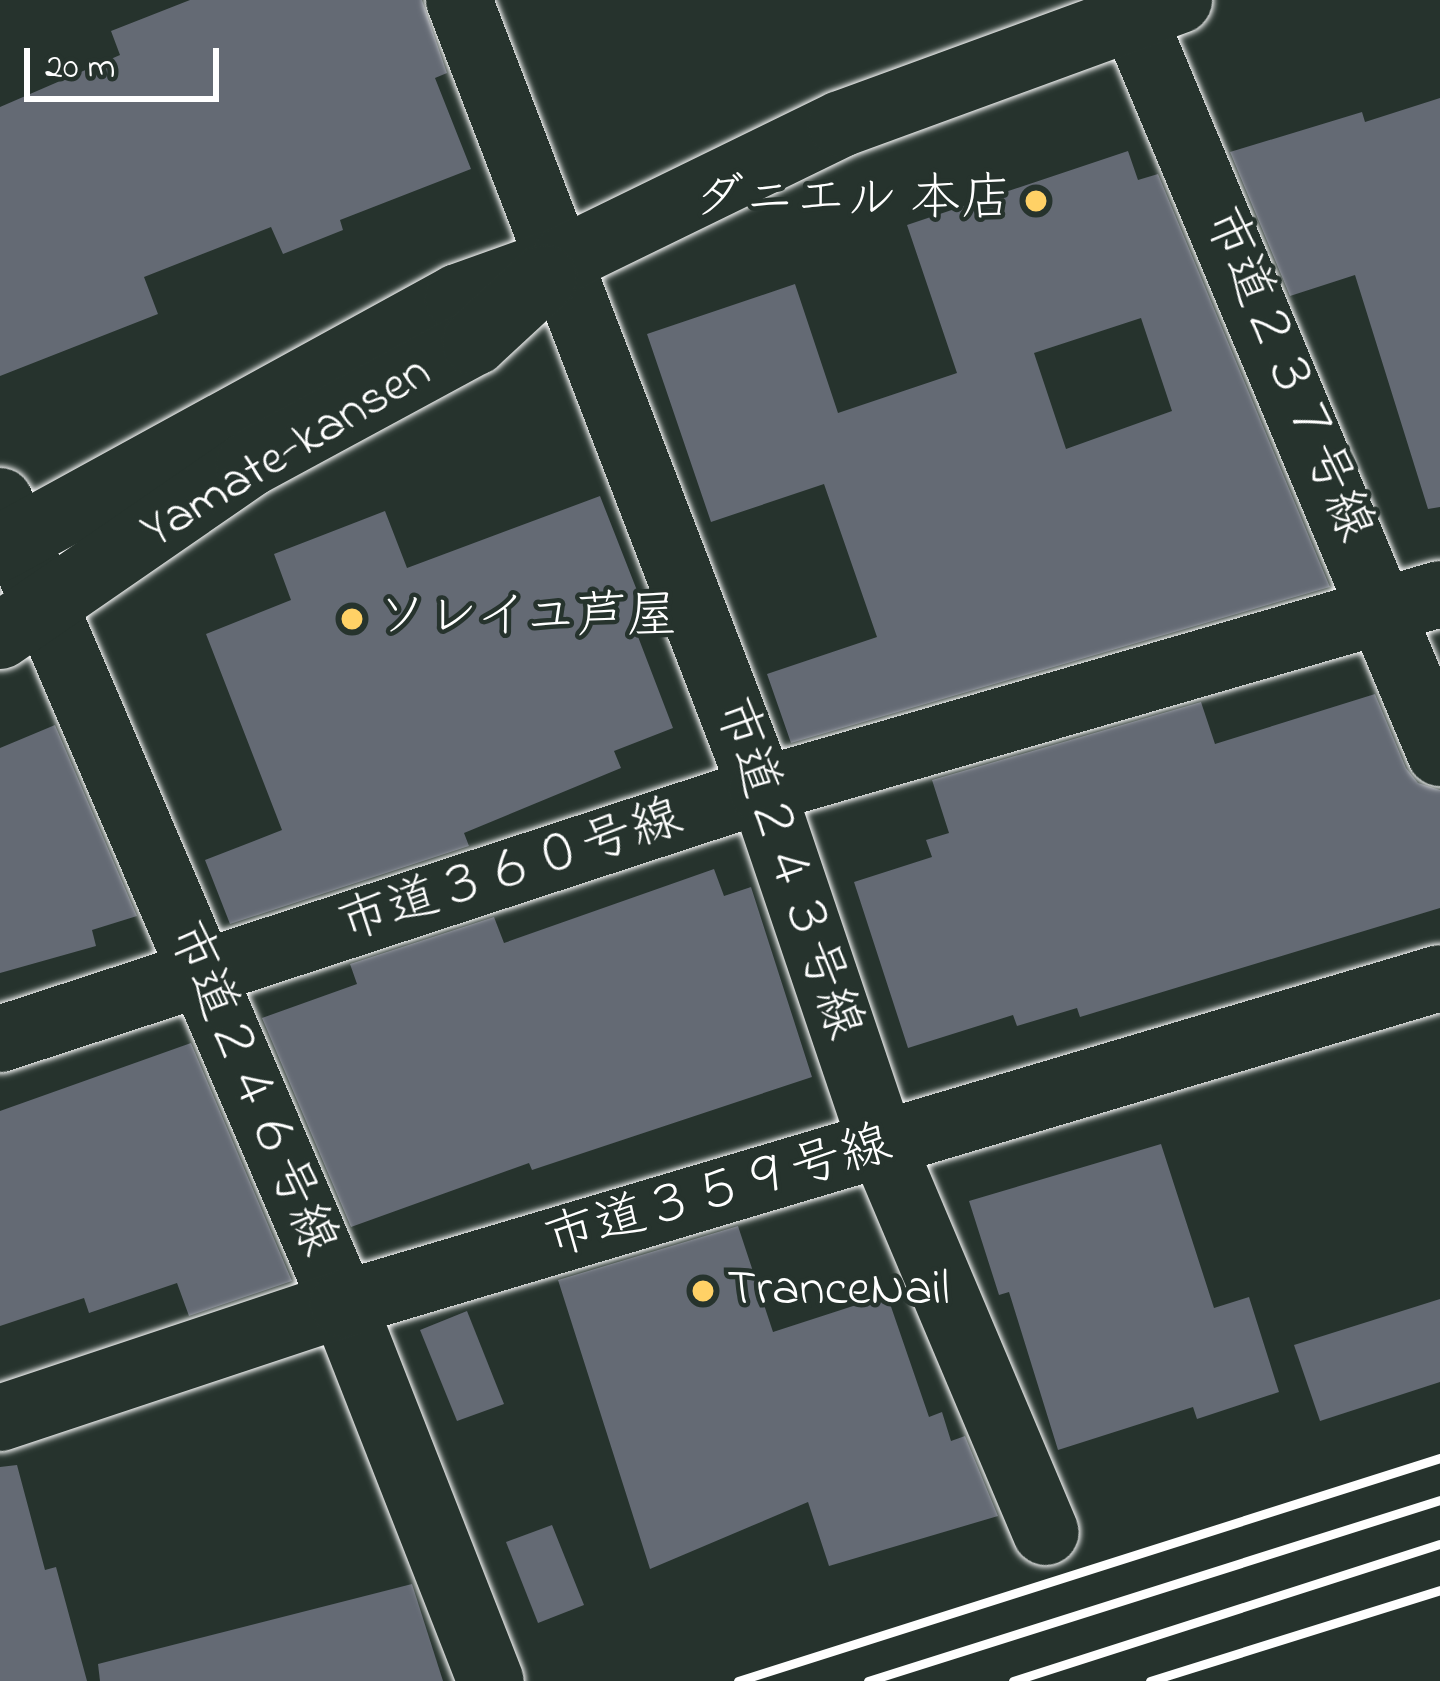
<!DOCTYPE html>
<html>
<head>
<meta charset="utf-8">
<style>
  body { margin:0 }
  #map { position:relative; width:1440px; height:1681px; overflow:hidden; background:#26332d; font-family:"Indie Flower","Klee One",sans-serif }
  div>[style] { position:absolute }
  .building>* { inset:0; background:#646a74 }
  .roads { filter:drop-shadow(0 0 3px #fff) drop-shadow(0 0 3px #fff) }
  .minor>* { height:66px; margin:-33px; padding:0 33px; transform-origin:33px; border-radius:33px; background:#26332d }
  .rail>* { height:9px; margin:-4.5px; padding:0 4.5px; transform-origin:4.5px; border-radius:4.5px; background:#fff }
  .dots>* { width:33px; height:33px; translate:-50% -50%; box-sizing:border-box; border:6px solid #26332d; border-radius:50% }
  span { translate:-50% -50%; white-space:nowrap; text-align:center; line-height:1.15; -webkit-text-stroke:9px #26332d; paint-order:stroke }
  .poi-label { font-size:51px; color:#fff }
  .right { translate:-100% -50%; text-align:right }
  .left { translate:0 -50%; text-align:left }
  .street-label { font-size:51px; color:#fff }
  .scale { position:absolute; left:24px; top:48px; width:195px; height:54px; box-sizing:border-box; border:6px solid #fff; border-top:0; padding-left:15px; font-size:36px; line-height:42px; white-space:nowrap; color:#fff; -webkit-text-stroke:9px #26332d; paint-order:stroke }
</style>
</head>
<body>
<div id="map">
  <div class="building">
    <div style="clip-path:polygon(190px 0,422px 0,447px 73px,435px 78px,471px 169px,340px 220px,343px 230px,283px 254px,271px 227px,144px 277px,158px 314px,0 376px,0 107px,120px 55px,111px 31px)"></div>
    <div style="clip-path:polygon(1440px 98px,1440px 507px,1428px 509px,1355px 275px,1290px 296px,1230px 152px,1362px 112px,1365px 122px)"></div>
    <div style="clip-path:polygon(evenodd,1128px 151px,1138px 180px,1158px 174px,1330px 587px,791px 743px,767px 674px,877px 637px,824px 484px,711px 522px,647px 334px,795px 284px,838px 413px,957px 373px,907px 225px,1128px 151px,1141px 318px,1172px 411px,1066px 449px,1034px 353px,1141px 318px)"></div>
    <div style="clip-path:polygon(600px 496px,647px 616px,632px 621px,673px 728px,614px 751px,621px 768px,464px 833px,469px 846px,230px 924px,205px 860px,282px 830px,206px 634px,291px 600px,274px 554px,385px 511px,407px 568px)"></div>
    <div style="clip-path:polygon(1375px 694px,1406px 768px,1418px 783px,1440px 790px,1440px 908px,1080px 1017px,1077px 1008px,1017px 1026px,1013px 1015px,908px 1048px,854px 882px,932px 857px,926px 840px,949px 833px,932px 780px,1201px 702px,1215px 744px)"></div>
    <div style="clip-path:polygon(55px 725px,137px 916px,92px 930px,96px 946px,0 973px,0 748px)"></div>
    <div style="clip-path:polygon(714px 869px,724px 896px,751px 887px,812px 1077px,532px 1170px,529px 1163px,351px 1227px,262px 1018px,357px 984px,350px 964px,494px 917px,504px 943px)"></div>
    <div style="clip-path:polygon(191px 1043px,292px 1281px,189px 1316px,177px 1283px,89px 1313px,84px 1298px,0 1326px,0 1111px)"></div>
    <div style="clip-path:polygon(1161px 1144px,1214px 1308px,1249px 1297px,1279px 1392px,1197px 1419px,1193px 1407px,1058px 1450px,1009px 1292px,999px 1295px,969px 1201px)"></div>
    <div style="clip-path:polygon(738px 1226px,773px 1332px,887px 1295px,929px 1417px,942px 1412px,951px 1441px,965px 1436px,998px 1516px,829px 1566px,808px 1502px,650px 1569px,558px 1280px)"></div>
    <div style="clip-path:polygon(1440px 1299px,1440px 1382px,1320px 1421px,1294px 1345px)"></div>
    <div style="clip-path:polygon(467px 1311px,504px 1404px,457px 1421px,420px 1330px)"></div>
    <div style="clip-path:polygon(17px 1465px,45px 1570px,56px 1567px,87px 1681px,0 1681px,0 1467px)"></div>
    <div style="clip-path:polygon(552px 1525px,584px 1605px,538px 1623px,506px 1542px)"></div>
    <div style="clip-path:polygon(412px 1584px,443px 1681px,100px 1681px,98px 1664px)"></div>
  </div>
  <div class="roads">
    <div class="minor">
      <div style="left:459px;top:0;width:846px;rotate:69.02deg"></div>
      <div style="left:762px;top:790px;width:377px;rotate:71.3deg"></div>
      <div style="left:883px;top:1147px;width:418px;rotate:67.1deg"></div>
      <div style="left:1126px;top:0;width:816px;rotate:67.36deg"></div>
      <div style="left:0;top:501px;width:873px;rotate:66.87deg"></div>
      <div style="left:343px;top:1304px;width:405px;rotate:68.6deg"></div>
      <div style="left:0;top:548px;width:522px;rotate:-28.72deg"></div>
      <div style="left:458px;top:297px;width:113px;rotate:-19.7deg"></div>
      <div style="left:564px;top:259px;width:308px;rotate:-26deg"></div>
      <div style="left:841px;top:124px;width:360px;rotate:-20.1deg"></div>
      <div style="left:0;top:636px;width:303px;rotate:-34.6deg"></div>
      <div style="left:249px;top:464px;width:257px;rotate:-28.4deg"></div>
      <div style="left:475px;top:342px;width:94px;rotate:-42.8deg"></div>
      <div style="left:0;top:1039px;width:802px;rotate:-18.1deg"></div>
      <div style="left:762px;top:790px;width:706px;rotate:-16.12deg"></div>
      <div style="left:0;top:1418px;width:361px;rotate:-18.4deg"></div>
      <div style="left:343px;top:1304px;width:1144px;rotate:-16.55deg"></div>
    </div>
  </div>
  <div class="rail">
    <div style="left:738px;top:1681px;width:737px;rotate:-17.62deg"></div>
    <div style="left:868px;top:1681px;width:600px;rotate:-17.56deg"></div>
    <div style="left:1013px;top:1681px;width:448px;rotate:-17.8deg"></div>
    <div style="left:1150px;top:1681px;width:304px;rotate:-17.4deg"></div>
  </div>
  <div class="dots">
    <div style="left:1036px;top:201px;background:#ffd166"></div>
    <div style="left:352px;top:619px;background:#ffd166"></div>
    <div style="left:703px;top:1291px;background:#ffd166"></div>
  </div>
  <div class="poi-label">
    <span class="right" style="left:1012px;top:201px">ダニエル 本店</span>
    <span class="left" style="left:376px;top:619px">ソレイユ芦屋</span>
    <span class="left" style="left:727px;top:1291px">TranceNail</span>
  </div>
  <div class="street-label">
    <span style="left:1286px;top:375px;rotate:67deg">市道２３７号線</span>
    <span style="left:287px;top:453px;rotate:-31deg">Yamate-kansen</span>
    <span style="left:786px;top:869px;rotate:71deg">市道２４３号線</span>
    <span style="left:511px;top:873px;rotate:-18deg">市道３６０号線</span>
    <span style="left:250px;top:1089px;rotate:67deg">市道２４６号線</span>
    <span style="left:719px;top:1194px;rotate:-16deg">市道３５９号線</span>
  </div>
  <div class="scale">20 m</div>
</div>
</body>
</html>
